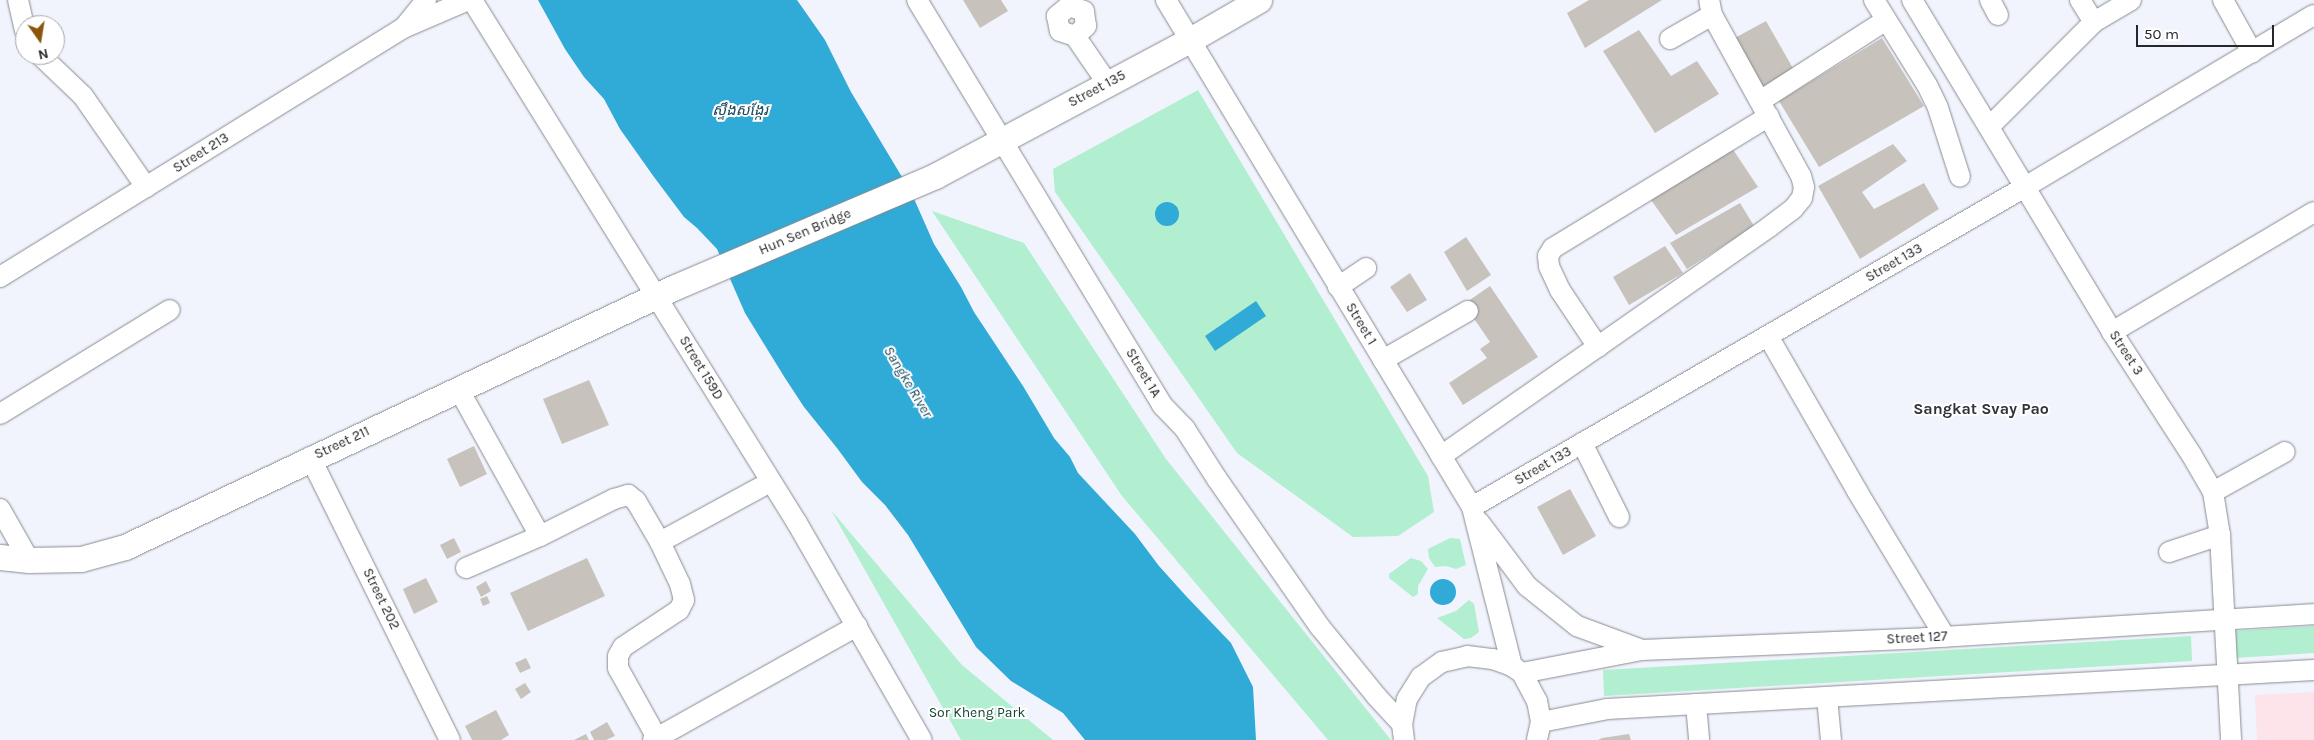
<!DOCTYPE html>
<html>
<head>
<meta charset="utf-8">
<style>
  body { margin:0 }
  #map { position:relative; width:2314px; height:740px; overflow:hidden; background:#f1f4fc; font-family:Karla,"Noto Sans Khmer",sans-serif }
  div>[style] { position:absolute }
  .education>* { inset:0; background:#fde3ea }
  .green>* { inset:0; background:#b1efd0 }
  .water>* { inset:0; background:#30aad6 }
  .round { border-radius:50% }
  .building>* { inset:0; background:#c8c2bc }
  .roads { filter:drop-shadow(0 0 1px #888b92) drop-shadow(0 0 1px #888b92) }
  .minor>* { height:20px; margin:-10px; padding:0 10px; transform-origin:10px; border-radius:10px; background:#fff }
  .major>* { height:25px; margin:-12.5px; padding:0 12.5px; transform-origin:12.5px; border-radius:12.5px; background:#fff }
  span { translate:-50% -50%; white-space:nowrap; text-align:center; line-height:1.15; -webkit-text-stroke:4px #fff; paint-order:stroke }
  .street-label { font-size:14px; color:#26272a }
  .park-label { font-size:14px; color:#164431 }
  .water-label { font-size:15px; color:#1c4c5f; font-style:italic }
  .quarter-label { font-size:16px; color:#313339; font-weight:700 }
  .north { position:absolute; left:15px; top:15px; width:50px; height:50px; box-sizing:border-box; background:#fff; border:1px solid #a8a9aa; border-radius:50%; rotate:167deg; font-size:14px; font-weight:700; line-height:20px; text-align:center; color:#26272a }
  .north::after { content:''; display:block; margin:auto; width:18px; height:22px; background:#8d550b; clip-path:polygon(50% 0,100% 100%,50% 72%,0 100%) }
  .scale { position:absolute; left:2136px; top:25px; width:138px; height:22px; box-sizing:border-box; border:2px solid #26272a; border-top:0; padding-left:6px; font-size:15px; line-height:18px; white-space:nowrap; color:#26272a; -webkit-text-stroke:4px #fff; paint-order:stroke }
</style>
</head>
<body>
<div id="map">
  <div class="education">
    <div style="clip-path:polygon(2314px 692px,2314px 740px,2257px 740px,2255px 695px)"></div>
  </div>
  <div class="green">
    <div style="clip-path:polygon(1198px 90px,1428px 476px,1434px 512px,1398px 536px,1353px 537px,1237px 453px,1055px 192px,1053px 169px)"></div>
    <div style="clip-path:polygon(932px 211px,1024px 243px,1166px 459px,1391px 740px,1328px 740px,1122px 496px)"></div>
    <div style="clip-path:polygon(831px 510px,962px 665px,1053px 740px,961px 740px)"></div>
    <div style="clip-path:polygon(1450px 538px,1460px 539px,1466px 565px,1456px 569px,1446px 566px,1435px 567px,1429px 558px,1428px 549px)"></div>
    <div style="clip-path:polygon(1411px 558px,1421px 561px,1428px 569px,1418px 586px,1418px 594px,1413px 597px,1389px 578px,1389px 574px)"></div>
    <div style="clip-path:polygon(1469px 600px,1474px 604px,1479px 632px,1471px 638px,1464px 639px,1437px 618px,1456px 611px)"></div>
    <div style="clip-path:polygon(2314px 626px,2314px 653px,2235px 658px,2233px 631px)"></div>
    <div style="clip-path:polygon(2191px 636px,2192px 661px,1604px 696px,1603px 670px)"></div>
  </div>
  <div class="water">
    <div style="clip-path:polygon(538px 0,797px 0,825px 40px,851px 92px,911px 192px,934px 244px,961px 287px,974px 312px,1023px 386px,1054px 438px,1070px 457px,1078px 473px,1135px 534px,1159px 566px,1186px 596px,1231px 643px,1253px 687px,1256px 740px,1085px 740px,1063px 713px,1011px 681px,976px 647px,908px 535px,885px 505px,862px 482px,837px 448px,804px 407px,785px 378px,745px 313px,717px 249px,697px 228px,684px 217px,654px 177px,620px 129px,604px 99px,584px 77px,565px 49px)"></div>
    <div class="round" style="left:1155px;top:202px;width:24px;height:24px"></div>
    <div style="clip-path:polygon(1256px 301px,1266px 316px,1215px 351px,1205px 336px)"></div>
    <div class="round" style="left:1430px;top:579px;width:26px;height:26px"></div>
  </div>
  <div class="building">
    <div style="clip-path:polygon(963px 0,1001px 0,1008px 11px,980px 28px)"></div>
    <div style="clip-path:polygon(1589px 0,1662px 0,1585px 48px,1567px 13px)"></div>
    <div style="clip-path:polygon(1766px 21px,1794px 70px,1762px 88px,1733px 39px)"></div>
    <div style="clip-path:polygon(1639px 30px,1671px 76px,1697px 61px,1719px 94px,1655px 133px,1603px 51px)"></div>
    <div style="clip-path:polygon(1882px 38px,1924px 106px,1819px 167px,1779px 101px)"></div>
    <div style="clip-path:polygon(1893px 144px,1907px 161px,1862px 192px,1874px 209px,1924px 183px,1939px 209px,1860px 259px,1818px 186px)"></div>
    <div style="clip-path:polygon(1732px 148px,1758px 187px,1676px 235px,1651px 200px)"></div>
    <div style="clip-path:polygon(1740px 203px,1754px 226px,1687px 269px,1670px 243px)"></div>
    <div style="clip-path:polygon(1466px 237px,1491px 275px,1467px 291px,1444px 252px)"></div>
    <div style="clip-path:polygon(1665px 246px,1683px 273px,1629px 305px,1613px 277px)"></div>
    <div style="clip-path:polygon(1410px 273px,1427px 300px,1407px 312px,1390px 287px)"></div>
    <div style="clip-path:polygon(1490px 286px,1538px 357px,1463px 405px,1449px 383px,1487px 358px,1480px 349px,1490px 342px,1464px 304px)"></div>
    <div style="clip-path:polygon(589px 380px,609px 425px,562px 444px,543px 399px)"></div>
    <div style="clip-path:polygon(474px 446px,487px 474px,460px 487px,447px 459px)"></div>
    <div style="clip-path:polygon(1570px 489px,1596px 536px,1563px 555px,1537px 507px)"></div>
    <div style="clip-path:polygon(454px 538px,461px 552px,447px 559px,440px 545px)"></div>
    <div style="clip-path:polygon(587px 558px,605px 596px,528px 631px,510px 593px)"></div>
    <div style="clip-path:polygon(426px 578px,438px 602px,414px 614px,403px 589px)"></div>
    <div style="clip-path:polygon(486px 581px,491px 591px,481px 597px,476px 587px)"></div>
    <div style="clip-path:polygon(487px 596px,490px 603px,483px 606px,480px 599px)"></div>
    <div style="clip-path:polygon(526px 658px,531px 668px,520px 673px,515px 663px)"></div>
    <div style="clip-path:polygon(525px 683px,531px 692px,521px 699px,515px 689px)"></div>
    <div style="clip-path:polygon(496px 710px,509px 735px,501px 740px,472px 740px,465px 726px)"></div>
    <div style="clip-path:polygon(607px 722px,615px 736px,606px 740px,594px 740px,590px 732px)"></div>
    <div style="clip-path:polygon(586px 734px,589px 740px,574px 740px)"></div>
    <div style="clip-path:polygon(1629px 734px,1631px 740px,1598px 740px,1602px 738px)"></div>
  </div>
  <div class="roads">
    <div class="minor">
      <div style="left:18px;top:0;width:32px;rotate:77deg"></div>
      <div style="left:472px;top:0;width:616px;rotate:58.14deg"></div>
      <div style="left:797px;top:523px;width:250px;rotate:60.1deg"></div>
      <div style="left:917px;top:0;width:473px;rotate:58.8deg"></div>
      <div style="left:1162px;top:405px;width:33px;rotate:46deg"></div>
      <div style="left:1185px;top:429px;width:59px;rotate:57.4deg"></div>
      <div style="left:1217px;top:479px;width:180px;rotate:55.2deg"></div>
      <div style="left:1320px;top:627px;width:90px;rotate:50.8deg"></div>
      <div style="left:1377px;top:697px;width:37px;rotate:47deg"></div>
      <div style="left:1166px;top:0;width:592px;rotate:58.89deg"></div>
      <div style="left:1472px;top:507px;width:164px;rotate:75.9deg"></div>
      <div style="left:1874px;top:0;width:100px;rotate:58.1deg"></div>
      <div style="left:1927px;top:85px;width:25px;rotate:64deg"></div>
      <div style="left:1938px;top:108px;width:72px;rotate:72.3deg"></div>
      <div style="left:1912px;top:0;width:388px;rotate:58.9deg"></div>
      <div style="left:2112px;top:332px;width:145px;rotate:57.1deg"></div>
      <div style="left:2191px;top:454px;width:44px;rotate:59.9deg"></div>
      <div style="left:2213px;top:492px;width:44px;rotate:80.8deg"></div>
      <div style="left:2220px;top:535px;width:205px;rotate:86.9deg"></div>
      <div style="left:1990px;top:0;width:17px;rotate:62deg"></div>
      <div style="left:2080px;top:0;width:26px;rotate:58deg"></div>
      <div style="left:2223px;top:0;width:60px;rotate:60.9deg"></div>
      <div style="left:406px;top:25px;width:32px;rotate:-51deg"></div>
      <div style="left:1075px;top:36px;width:15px;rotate:-42deg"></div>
      <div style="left:1086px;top:26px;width:15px;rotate:-98deg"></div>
      <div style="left:1084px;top:11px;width:16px;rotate:-162deg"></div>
      <div style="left:1069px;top:6px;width:16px;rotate:140deg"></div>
      <div style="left:1057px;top:16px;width:15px;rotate:79deg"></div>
      <div style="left:1060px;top:31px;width:16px;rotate:18deg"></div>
      <div style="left:1075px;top:36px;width:58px;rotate:55.5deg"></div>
      <div style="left:1670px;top:39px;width:48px;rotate:-29.7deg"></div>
      <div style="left:40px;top:55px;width:59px;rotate:43.6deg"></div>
      <div style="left:83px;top:96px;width:111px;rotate:55.3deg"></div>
      <div style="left:1760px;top:101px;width:150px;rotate:-32.7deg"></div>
      <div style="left:1989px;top:127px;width:148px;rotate:-45deg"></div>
      <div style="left:2094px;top:22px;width:43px;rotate:-30.7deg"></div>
      <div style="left:0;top:277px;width:474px;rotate:-31.7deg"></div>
      <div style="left:403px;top:28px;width:71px;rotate:-23.3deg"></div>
      <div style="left:1338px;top:287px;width:34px;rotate:-34deg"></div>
      <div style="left:2112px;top:332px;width:235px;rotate:-30.7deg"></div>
      <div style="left:1768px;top:336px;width:179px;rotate:60.1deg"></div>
      <div style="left:1857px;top:491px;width:170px;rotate:58.9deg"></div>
      <div style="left:1598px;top:347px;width:69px;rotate:-123.7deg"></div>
      <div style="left:1560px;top:290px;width:26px;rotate:-115deg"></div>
      <div style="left:1549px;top:266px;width:10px;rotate:-96deg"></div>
      <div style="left:1548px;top:256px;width:9px;rotate:-58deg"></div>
      <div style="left:1553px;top:248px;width:253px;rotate:-31.4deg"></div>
      <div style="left:1383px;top:360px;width:98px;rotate:-30deg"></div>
      <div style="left:458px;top:388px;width:169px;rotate:61deg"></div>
      <div style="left:0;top:414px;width:199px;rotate:-31.5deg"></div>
      <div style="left:1582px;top:443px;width:83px;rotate:63.4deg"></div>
      <div style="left:1441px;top:456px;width:400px;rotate:-34.9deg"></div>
      <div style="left:1769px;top:227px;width:30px;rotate:-37deg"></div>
      <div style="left:1793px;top:209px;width:14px;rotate:-51deg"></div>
      <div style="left:1802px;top:198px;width:11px;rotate:-80deg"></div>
      <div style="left:1804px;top:187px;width:11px;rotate:-105deg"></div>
      <div style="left:1801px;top:176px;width:184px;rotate:-118.9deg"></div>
      <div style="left:1712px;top:15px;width:15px;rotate:-101deg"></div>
      <div style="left:310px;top:457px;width:316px;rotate:63.7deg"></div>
      <div style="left:2213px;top:492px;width:82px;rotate:-29.1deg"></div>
      <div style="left:1472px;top:507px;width:639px;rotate:-30.06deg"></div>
      <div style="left:2025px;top:187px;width:336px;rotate:-30.8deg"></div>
      <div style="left:0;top:509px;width:59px;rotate:60.4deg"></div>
      <div style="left:1479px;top:522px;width:80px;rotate:53.1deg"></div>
      <div style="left:1527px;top:586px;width:64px;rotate:38.7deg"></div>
      <div style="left:1577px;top:626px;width:69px;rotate:20.3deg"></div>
      <div style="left:2169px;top:552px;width:54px;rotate:-18.4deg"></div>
      <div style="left:466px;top:568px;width:81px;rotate:-23.4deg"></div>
      <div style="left:540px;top:536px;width:83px;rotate:-26.6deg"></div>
      <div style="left:614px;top:499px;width:15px;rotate:-16deg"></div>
      <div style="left:628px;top:495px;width:10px;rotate:37deg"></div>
      <div style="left:636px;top:501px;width:48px;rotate:59.7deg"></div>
      <div style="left:660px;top:542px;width:125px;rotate:-28.6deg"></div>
      <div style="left:1522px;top:673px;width:122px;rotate:-10.9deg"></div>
      <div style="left:1642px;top:650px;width:283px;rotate:-2.4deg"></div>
      <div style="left:1925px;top:638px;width:390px;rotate:-3.5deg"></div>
      <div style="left:1827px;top:697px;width:43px;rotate:84.7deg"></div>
      <div style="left:1696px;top:704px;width:36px;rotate:85deg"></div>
      <div style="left:1541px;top:722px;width:67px;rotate:-11.1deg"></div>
      <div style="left:1607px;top:709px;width:708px;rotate:-3.16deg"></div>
      <div style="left:657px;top:738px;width:80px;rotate:-119.1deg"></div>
      <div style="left:618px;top:668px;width:12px;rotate:-90deg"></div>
      <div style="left:618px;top:656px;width:10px;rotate:-61deg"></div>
      <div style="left:623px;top:647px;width:67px;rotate:-33.5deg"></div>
      <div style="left:679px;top:610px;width:11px;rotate:-63deg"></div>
      <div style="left:684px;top:600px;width:16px;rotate:-104deg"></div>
      <div style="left:680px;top:584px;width:47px;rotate:-115.5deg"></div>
      <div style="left:653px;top:740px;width:234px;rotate:-29.2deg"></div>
      <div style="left:1404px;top:740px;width:16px;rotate:-97deg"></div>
      <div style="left:1402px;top:724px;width:25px;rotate:-79deg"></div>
      <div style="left:1407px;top:699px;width:26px;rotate:-58deg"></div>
      <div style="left:1421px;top:677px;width:26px;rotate:-36deg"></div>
      <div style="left:1442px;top:662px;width:26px;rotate:-13deg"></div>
      <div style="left:1467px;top:656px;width:26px;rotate:7deg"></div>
      <div style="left:1493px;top:659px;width:20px;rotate:20deg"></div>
      <div style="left:1512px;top:666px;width:12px;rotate:35deg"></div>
      <div style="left:1522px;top:673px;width:32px;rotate:62deg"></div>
      <div style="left:1537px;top:701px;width:21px;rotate:79deg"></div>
      <div style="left:1541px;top:722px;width:18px;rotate:103deg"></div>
    </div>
    <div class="major">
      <div style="left:0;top:557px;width:29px;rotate:6deg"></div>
      <div style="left:29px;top:560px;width:52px;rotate:-1.1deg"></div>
      <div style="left:81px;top:559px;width:46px;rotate:-15.3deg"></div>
      <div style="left:125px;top:547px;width:608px;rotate:-25.3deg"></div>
      <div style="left:675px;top:287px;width:283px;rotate:-23.1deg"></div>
      <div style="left:935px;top:176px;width:289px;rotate:-28.1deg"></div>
      <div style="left:1190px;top:40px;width:80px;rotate:-30.1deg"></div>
    </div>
  </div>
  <div class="street-label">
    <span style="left:1097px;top:89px;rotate:-28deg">Street 135</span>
    <span style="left:201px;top:153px;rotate:-32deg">Street 213</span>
    <span style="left:805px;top:232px;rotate:-23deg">Hun Sen Bridge</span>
    <span style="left:1894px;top:263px;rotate:-30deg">Street 133</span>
    <span style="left:1361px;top:324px;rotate:59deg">Street 1</span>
    <span style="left:2126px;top:353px;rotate:57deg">Street 3</span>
    <span style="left:701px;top:368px;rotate:59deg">Street 159D</span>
    <span style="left:1143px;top:373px;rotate:59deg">Street 1A</span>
    <span style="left:342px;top:443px;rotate:-25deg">Street 211</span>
    <span style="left:1543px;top:466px;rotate:-30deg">Street 133</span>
    <span style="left:381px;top:599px;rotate:64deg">Street 202</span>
    <span style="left:1917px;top:638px;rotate:-3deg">Street 127</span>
  </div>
  <div class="park-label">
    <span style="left:977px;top:713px">Sor Kheng Park</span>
  </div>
  <div class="water-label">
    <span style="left:740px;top:111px">ស្ទឹងសង្កែរ</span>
    <span style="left:908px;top:382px;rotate:59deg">Sangke River</span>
  </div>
  <div class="quarter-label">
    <span style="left:1981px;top:409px">Sangkat Svay Pao</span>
  </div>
  <div class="north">N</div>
  <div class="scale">50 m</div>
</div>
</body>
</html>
